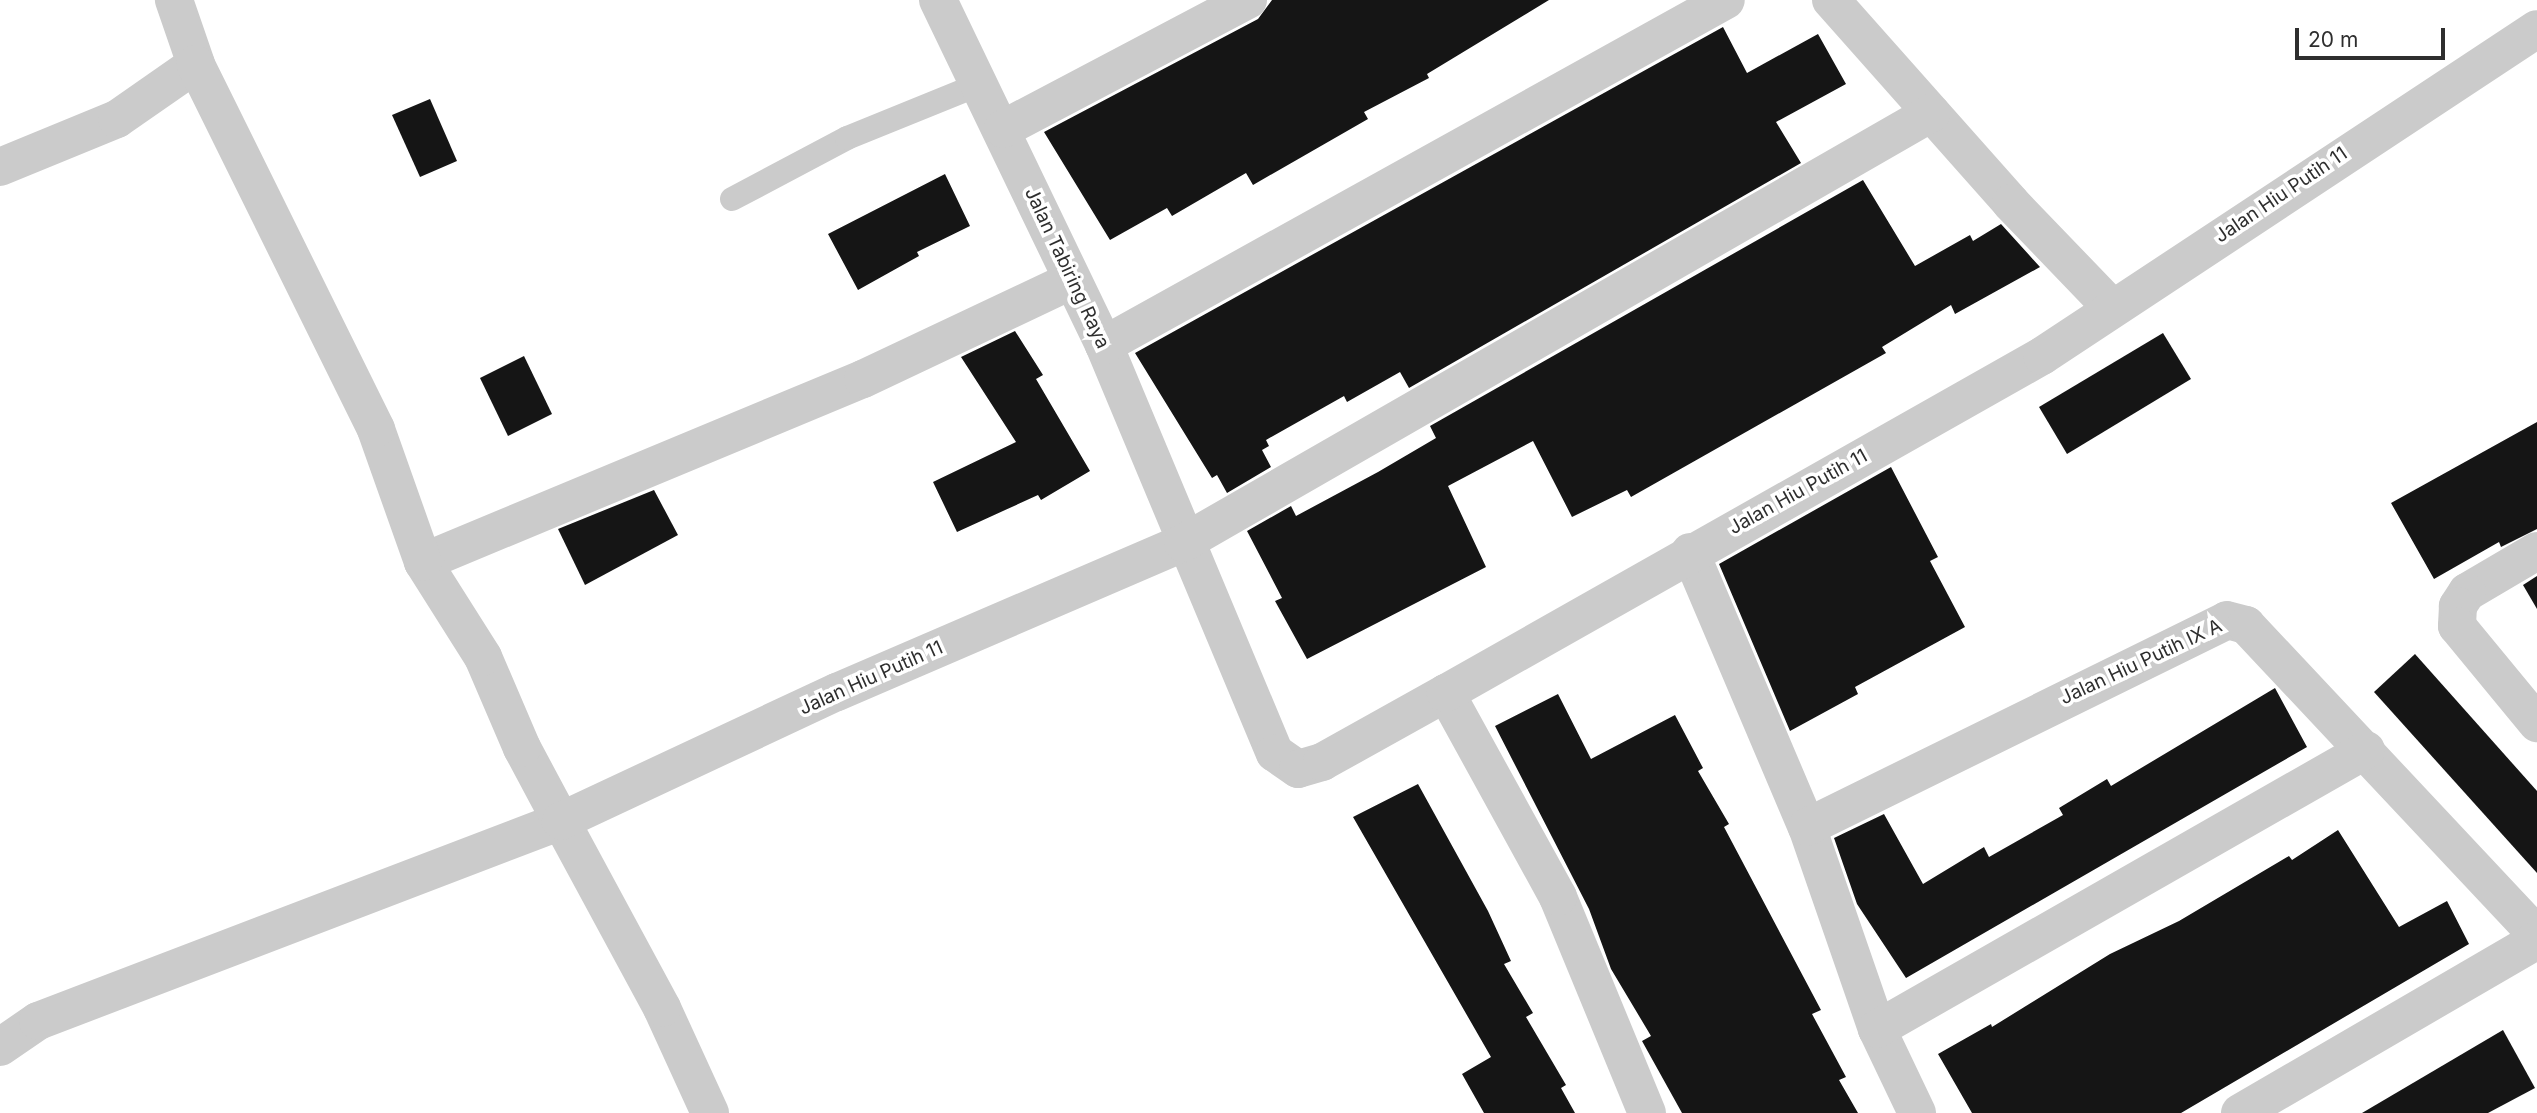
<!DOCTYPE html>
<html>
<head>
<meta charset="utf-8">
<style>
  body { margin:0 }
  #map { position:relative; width:2537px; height:1113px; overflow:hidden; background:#fff; font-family:Inter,sans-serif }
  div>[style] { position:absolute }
  .building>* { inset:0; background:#151515 }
  .lane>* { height:24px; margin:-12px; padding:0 12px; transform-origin:12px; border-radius:12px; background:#cbcbcb }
  .street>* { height:38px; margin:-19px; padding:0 19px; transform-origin:19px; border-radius:19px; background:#cbcbcb }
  span { translate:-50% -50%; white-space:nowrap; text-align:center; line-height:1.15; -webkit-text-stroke:7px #fff; paint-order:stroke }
  .street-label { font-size:19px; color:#2e2e2e }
  .scale { position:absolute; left:2295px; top:28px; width:150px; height:32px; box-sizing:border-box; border:4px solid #2e2e2e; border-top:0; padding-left:9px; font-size:21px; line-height:24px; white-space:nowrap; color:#2e2e2e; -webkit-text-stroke:5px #fff; paint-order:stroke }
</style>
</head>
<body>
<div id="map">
  <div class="building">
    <div style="clip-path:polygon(1272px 0,1549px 0,1427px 74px,1429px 78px,1364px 112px,1368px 119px,1253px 185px,1246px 173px,1172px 216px,1167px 208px,1110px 240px,1044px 132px,1258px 19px)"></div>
    <div style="clip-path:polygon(1723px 27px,1747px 73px,1818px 34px,1846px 84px,1776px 122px,1801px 163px,1409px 388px,1400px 372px,1347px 402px,1344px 396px,1266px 440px,1269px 446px,1262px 450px,1271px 467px,1227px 493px,1217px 475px,1212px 478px,1135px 353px)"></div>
    <div style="clip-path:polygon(430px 99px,457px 161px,420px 177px,392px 115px)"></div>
    <div style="clip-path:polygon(945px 174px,970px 226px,917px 252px,919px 256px,858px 290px,828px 234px)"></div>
    <div style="clip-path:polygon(1863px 180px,1915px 266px,1970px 235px,1973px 241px,2001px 224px,2040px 267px,1955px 314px,1951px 305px,1882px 347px,1886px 353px,1631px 497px,1627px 490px,1572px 517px,1533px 441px,1448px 486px,1486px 567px,1307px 659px,1275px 601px,1282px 598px,1247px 531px,1291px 506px,1296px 516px,1378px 472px,1436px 438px,1430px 426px)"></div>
    <div style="clip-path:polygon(1015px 331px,1043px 375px,1036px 379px,1090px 471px,1041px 500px,1038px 495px,957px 532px,933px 482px,1016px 442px,961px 357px)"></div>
    <div style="clip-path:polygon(2163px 333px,2191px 379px,2067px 454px,2039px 407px)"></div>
    <div style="clip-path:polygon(524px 356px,552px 414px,508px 436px,480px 378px)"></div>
    <div style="clip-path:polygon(2537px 422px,2537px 529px,2501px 547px,2499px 542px,2434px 579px,2391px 503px)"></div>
    <div style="clip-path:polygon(1891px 467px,1938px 557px,1930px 561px,1965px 627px,1855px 687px,1858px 694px,1790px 731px,1719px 564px)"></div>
    <div style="clip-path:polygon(654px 490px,678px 535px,585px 585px,558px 529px)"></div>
    <div style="clip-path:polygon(2537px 576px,2537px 609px,2523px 585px)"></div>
    <div style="clip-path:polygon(2415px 654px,2537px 791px,2537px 873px,2374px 692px)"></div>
    <div style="clip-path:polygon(2275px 688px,2307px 747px,1906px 978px,1857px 904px,1834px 838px,1884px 814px,1923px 884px,1984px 847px,1989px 857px,2063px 815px,2059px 808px,2107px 779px,2111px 786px)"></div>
    <div style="clip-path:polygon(1558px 694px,1591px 759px,1675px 715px,1703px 768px,1698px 771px,1729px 824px,1724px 827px,1821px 1010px,1812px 1014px,1846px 1077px,1839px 1080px,1858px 1113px,1682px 1113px,1642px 1041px,1651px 1036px,1611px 969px,1589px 909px,1495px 726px)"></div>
    <div style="clip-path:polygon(1418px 784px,1488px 911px,1511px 961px,1504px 964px,1533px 1013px,1526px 1017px,1566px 1085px,1561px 1088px,1575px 1113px,1484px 1113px,1462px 1074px,1491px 1057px,1353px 817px)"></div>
    <div style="clip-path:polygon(2338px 830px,2399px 927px,2447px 901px,2469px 944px,2181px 1113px,1972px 1113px,1938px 1054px,1991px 1024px,1992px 1027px,2110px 954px,2179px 921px,2289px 856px,2292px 860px)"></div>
    <div style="clip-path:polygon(2503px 1030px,2535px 1088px,2488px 1113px,2362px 1113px)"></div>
  </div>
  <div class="lane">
    <div style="left:732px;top:199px;width:130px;rotate:-27.9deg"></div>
    <div style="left:847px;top:138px;width:144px;rotate:-22.1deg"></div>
  </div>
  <div class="street">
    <div style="left:938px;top:0;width:383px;rotate:64.3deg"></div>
    <div style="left:1104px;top:345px;width:442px;rotate:67.3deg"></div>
    <div style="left:1275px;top:753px;width:28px;rotate:35deg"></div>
    <div style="left:1298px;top:769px;width:25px;rotate:-16deg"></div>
    <div style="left:1322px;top:762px;width:142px;rotate:-29.1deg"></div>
    <div style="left:1831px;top:0;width:271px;rotate:48.4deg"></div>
    <div style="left:2011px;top:203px;width:146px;rotate:46.1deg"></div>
    <div style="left:1003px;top:129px;width:277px;rotate:-27.8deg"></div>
    <div style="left:0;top:167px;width:126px;rotate:-22.3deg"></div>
    <div style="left:117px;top:119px;width:96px;rotate:-34.8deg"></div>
    <div style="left:196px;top:64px;width:68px;rotate:-109deg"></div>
    <div style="left:1104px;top:345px;width:711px;rotate:-29.02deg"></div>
    <div style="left:2537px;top:551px;width:81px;rotate:149.6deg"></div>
    <div style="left:2467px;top:592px;width:17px;rotate:123deg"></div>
    <div style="left:2458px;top:606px;width:20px;rotate:93deg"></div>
    <div style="left:2457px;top:626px;width:126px;rotate:50.5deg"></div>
    <div style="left:1690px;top:552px;width:299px;rotate:67deg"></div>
    <div style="left:1807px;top:827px;width:214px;rotate:70.9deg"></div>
    <div style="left:1877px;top:1029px;width:93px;rotate:64.5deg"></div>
    <div style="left:423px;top:562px;width:477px;rotate:-22.6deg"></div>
    <div style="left:863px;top:379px;width:229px;rotate:-25.3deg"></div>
    <div style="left:1807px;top:827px;width:468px;rotate:-26.2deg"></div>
    <div style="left:2227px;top:620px;width:20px;rotate:15deg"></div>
    <div style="left:2246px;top:625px;width:425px;rotate:46.8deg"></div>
    <div style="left:1877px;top:1029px;width:563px;rotate:-29.71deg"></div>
    <div style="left:0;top:1047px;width:46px;rotate:-34.4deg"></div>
    <div style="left:38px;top:1021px;width:560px;rotate:-20.93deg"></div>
    <div style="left:561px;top:821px;width:83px;rotate:-118.1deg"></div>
    <div style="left:522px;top:748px;width:99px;rotate:-113.2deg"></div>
    <div style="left:483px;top:657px;width:112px;rotate:-122.3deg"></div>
    <div style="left:423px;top:562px;width:141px;rotate:-109.5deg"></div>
    <div style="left:376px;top:429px;width:407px;rotate:-116.3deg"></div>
    <div style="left:710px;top:1113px;width:115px;rotate:-114.6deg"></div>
    <div style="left:662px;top:1008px;width:213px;rotate:-118.4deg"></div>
    <div style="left:561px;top:821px;width:305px;rotate:-25.1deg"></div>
    <div style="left:837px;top:692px;width:377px;rotate:-23.3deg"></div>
    <div style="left:1183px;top:543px;width:863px;rotate:-29.89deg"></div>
    <div style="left:1647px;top:1113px;width:234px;rotate:-112.4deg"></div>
    <div style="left:1558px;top:897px;width:233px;rotate:-118.8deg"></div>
    <div style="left:1446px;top:693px;width:685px;rotate:-29.49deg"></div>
    <div style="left:2042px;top:356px;width:593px;rotate:-33.45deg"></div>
    <div style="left:2240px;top:1113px;width:344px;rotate:-30.2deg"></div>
  </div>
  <div class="street-label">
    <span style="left:2281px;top:195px;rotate:-34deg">Jalan Hiu Putih 11</span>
    <span style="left:1067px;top:268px;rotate:65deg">Jalan Tabiring Raya</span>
    <span style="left:1798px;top:492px;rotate:-29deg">Jalan Hiu Putih 11</span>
    <span style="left:2141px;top:662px;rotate:-25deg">Jalan Hiu Putih IX A</span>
    <span style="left:871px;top:678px;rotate:-24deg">Jalan Hiu Putih 11</span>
  </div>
  <div class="scale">20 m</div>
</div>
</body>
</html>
